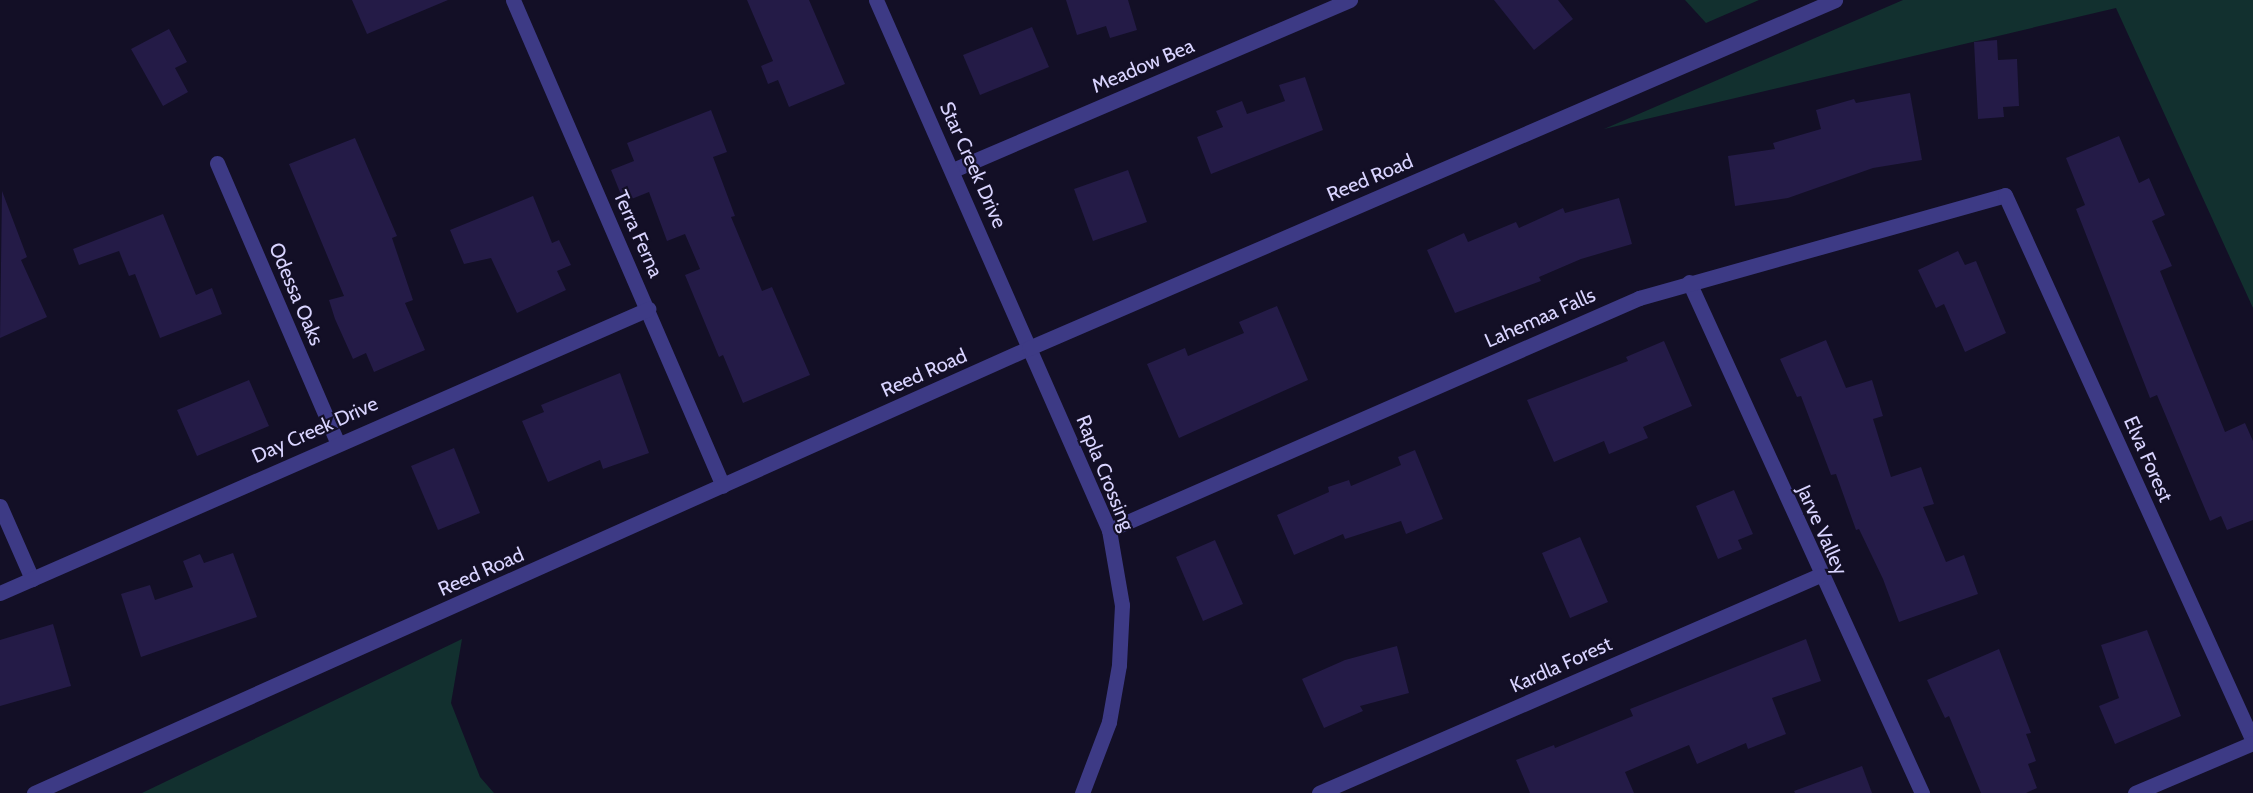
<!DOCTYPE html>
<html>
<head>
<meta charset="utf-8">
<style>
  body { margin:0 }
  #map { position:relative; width:2253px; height:793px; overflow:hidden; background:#130f26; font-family:Cabin,sans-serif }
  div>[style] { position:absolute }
  .green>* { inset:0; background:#12302f }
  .building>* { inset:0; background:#241b47 }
  .minor>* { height:15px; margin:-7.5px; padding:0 7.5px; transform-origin:7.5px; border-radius:7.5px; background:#3d3a85 }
  .tertiary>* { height:15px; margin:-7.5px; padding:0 7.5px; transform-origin:7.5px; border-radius:7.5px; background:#3d3a85 }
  span { translate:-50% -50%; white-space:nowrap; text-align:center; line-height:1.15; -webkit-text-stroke:4.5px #130f26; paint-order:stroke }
  .street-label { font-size:20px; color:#d9d4ff }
</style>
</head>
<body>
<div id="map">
  <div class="green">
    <div style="clip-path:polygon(1685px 0,1759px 0,1706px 23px)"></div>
    <div style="clip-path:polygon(1903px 0,2253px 0,2253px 308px,2116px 8px,1604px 129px)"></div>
    <div style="clip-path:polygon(462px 639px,451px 703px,480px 777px,494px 793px,142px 793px)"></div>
  </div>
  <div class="building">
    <div style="clip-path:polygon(352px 0,448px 0,367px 34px)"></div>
    <div style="clip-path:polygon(747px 0,809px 0,845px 84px,789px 107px,778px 80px,768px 84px,761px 66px,773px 61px)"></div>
    <div style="clip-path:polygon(1066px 0,1128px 0,1137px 30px,1110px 38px,1106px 26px,1077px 35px)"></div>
    <div style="clip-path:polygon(1494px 0,1558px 0,1573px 19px,1534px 50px)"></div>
    <div style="clip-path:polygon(1032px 27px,1049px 67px,980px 95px,963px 55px)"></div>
    <div style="clip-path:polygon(169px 29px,187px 62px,175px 68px,188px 92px,163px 106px,131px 49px)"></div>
    <div style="clip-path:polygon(1997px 40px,1998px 60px,2017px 59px,2019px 106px,2003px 107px,2004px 117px,1978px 119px,1974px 42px)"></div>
    <div style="clip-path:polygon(1305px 77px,1323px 130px,1211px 174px,1197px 137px,1223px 127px,1216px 111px,1242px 101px,1247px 114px,1285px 101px,1279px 85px)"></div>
    <div style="clip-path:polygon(1910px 93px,1922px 160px,1873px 168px,1788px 198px,1735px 206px,1728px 156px,1775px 149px,1773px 143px,1821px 129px,1816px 110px,1854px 99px,1856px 103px)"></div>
    <div style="clip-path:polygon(711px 110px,727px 152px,713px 157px,735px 216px,731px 217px,762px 291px,772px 287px,810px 375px,743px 403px,723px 355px,719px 357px,685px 275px,700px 269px,685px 234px,667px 241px,649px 192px,624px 202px,611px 170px,634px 161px,627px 143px)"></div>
    <div style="clip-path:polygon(2119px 136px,2139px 183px,2149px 178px,2165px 215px,2152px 221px,2172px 266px,2160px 271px,2225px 432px,2245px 423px,2253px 441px,2253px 520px,2227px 530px,2221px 516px,2210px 521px,2157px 395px,2150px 398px,2076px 209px,2085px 205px,2066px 158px)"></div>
    <div style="clip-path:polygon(355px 138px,397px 236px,392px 238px,413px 300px,405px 303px,425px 350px,374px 372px,366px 353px,353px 359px,335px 319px,329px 300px,344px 296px,289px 164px)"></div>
    <div style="clip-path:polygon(1128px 170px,1147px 222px,1093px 241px,1074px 189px)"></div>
    <div style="clip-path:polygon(2px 191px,27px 257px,21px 260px,47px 317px,0 338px)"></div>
    <div style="clip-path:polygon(533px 196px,552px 243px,559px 240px,571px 265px,557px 271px,566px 290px,517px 313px,491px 258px,464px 264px,450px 230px)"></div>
    <div style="clip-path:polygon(1619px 198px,1632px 244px,1581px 259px,1539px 277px,1541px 281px,1455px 313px,1427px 250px,1464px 233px,1468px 242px,1516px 222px,1519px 228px,1563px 208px,1565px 213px)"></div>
    <div style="clip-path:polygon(163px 214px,196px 295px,212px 288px,222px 314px,160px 338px,135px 274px,129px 276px,119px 251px,79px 265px,73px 249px)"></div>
    <div style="clip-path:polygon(1958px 251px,1965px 265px,1976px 261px,2006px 333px,1965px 352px,1944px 304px,1936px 308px,1918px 270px)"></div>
    <div style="clip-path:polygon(1277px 306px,1308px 380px,1179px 438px,1147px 364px,1185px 348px,1188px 356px,1244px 333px,1239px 322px)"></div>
    <div style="clip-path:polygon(1826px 340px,1846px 388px,1872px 380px,1883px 416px,1873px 419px,1891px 477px,1921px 467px,1934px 504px,1923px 507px,1946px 562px,1964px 555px,1978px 594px,1899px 622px,1883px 579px,1859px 529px,1856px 530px,1836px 474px,1831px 475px,1801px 396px,1797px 397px,1780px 359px)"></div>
    <div style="clip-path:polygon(1664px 341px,1692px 406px,1643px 427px,1648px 438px,1609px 454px,1604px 441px,1554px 462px,1527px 400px,1628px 361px,1626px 357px)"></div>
    <div style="clip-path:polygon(620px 373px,649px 453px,603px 469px,600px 460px,548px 482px,522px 421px,544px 412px,541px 405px)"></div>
    <div style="clip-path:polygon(249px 380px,269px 426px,197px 456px,177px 410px)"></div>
    <div style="clip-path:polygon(454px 448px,480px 513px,438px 530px,411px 466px)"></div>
    <div style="clip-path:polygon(1415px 450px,1443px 519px,1406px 534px,1401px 521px,1345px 539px,1343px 534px,1294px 555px,1277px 515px,1329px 492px,1328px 487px,1349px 480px,1351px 486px,1401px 465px,1398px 457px)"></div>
    <div style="clip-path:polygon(1734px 490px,1753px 534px,1738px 540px,1742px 549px,1718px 559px,1696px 506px)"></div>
    <div style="clip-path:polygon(1580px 537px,1608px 602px,1570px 618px,1542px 553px)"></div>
    <div style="clip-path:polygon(1215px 540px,1243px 604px,1203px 621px,1176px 557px)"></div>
    <div style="clip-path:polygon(233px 553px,257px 617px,141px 657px,121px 594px,150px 585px,155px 600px,193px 587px,183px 561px,200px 554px,204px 563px)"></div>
    <div style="clip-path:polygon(53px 624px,71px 686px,0 706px,0 640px)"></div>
    <div style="clip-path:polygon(2147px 630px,2181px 716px,2115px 744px,2099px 706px,2119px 698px,2101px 645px)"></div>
    <div style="clip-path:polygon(1806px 639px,1821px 681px,1772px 698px,1786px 734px,1748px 749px,1746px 743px,1697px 764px,1689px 745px,1625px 772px,1634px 793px,1530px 793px,1516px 760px,1554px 745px,1555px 748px,1633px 716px,1630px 709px)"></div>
    <div style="clip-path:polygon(1397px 646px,1409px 693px,1360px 706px,1363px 711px,1324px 728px,1302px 679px,1345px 660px)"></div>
    <div style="clip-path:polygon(1999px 649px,2031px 733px,2026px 734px,2036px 761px,2028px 764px,2037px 788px,2026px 793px,1981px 793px,1949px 716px,1945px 718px,1927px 680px)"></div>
    <div style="clip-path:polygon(1862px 766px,1872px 793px,1795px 793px,1794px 791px)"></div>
  </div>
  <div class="minor">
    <div style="left:513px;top:0;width:529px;rotate:66.63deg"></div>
    <div style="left:217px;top:163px;width:304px;rotate:66.7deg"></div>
    <div style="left:953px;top:170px;width:432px;rotate:-23.2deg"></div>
    <div style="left:1689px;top:282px;width:562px;rotate:65.49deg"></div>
    <div style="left:0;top:506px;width:80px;rotate:66.3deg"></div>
    <div style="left:1109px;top:530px;width:579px;rotate:-23.64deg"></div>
    <div style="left:1639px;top:298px;width:380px;rotate:-15.7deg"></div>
    <div style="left:2005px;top:195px;width:600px;rotate:65.57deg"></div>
    <div style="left:0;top:593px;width:708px;rotate:-23.67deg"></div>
    <div style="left:1319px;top:793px;width:546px;rotate:-23.52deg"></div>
    <div style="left:2135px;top:793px;width:128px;rotate:-23deg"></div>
  </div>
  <div class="tertiary">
    <div style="left:876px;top:0;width:579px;rotate:66.27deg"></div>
    <div style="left:1109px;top:530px;width:76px;rotate:80.2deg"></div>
    <div style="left:1122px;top:605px;width:60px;rotate:92.9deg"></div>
    <div style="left:1119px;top:665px;width:58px;rotate:100deg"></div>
    <div style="left:1109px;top:722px;width:76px;rotate:110.8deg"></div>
    <div style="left:34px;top:793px;width:1090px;rotate:-24.1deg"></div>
    <div style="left:1029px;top:348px;width:878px;rotate:-23.35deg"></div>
  </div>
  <div class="street-label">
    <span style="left:1143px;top:66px;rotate:-23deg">Meadow Bea</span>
    <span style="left:973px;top:165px;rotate:66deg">Star Creek Drive</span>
    <span style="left:1370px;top:178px;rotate:-23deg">Reed Road</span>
    <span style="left:638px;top:234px;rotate:66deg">Terra Ferna</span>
    <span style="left:296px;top:294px;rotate:67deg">Odessa Oaks</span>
    <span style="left:1540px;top:318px;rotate:-24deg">Lahemaa Falls</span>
    <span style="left:924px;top:373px;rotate:-24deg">Reed Road</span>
    <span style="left:315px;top:430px;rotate:-24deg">Day Creek Drive</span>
    <span style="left:2148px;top:459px;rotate:66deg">Elva Forest</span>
    <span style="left:1105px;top:473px;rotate:68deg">Rapla Crossing</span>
    <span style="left:1822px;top:530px;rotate:66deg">Jarve Valley</span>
    <span style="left:481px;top:572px;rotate:-24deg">Reed Road</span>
    <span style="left:1561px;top:665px;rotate:-24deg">Kardla Forest</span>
  </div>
</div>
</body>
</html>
